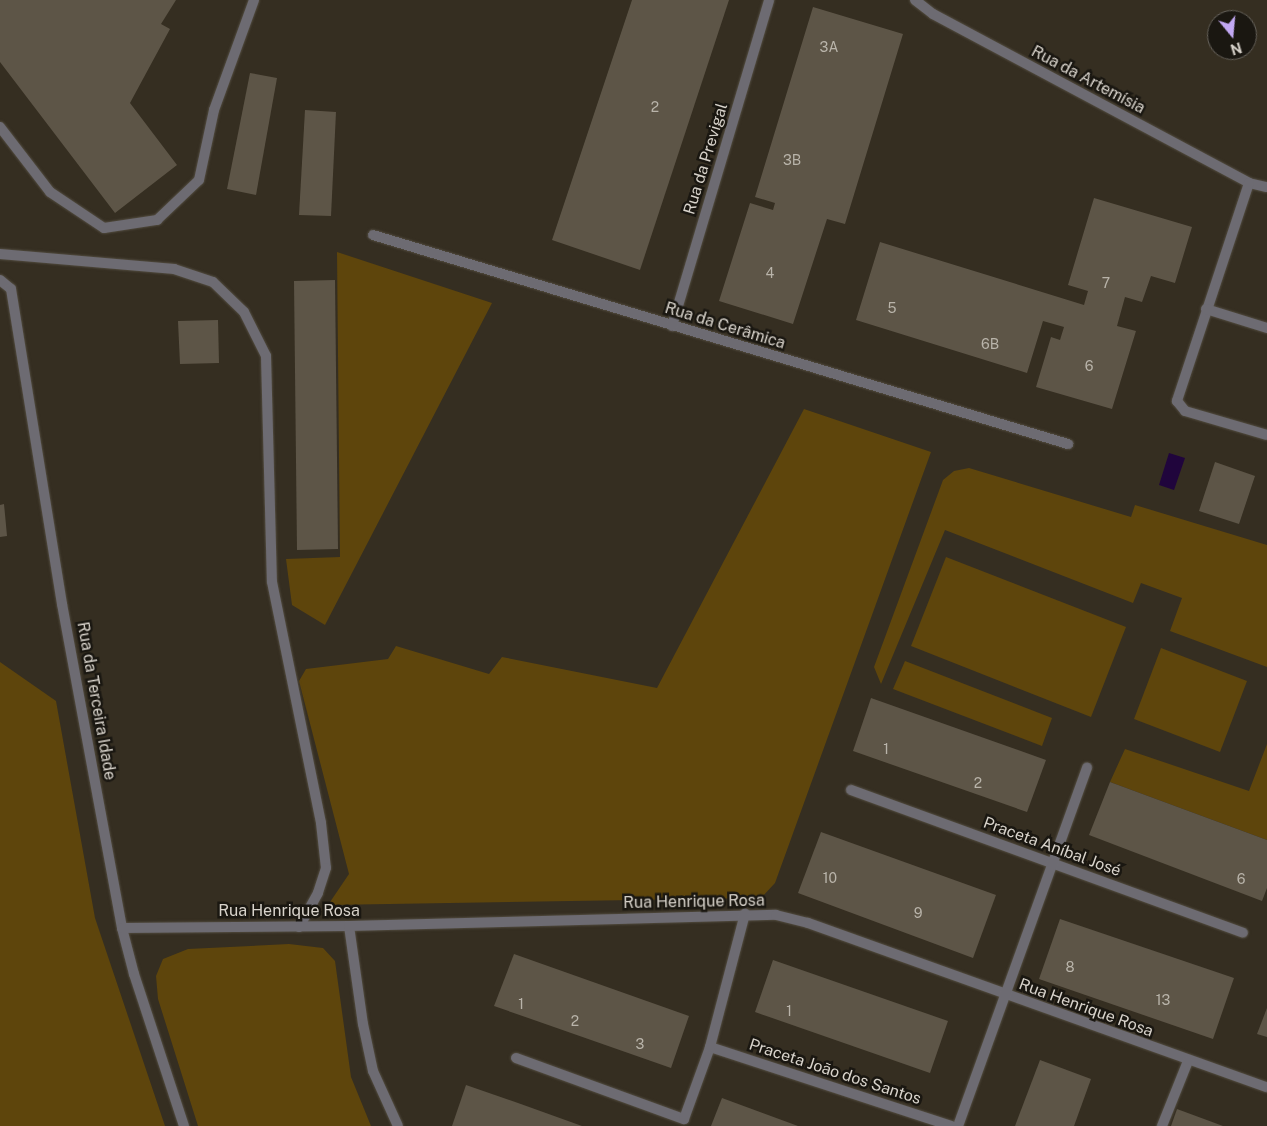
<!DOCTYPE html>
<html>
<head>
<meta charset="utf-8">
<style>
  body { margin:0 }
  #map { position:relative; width:1267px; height:1126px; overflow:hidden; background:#352e21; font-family:"Public Sans",sans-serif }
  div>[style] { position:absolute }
  .green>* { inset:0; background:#5e450c }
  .water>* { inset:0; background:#20053c }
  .building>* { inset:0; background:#5d5547 }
  .roads { filter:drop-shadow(0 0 1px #524c40) drop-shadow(0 0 1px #524c40) }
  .lane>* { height:10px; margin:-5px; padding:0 5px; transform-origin:5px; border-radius:5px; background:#6d6b72 }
  .street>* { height:10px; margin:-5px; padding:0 5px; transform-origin:5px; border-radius:5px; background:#6d6b72 }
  span { translate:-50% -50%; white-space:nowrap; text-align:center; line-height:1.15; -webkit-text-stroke:5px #1a1711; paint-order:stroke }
  .number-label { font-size:14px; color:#b9b4aa }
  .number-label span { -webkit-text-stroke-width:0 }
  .street-label { font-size:16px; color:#d8d3cb }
  .north { position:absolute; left:1207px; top:10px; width:50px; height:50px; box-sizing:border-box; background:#1a1711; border:1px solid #66625b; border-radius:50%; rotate:163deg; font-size:14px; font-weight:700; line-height:20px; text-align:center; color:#d8d3cb }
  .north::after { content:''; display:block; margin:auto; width:18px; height:22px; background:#c2a8f3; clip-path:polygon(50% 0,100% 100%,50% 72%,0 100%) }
</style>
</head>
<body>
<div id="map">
  <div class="green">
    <div style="clip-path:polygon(337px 252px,492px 303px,325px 625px,292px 605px,286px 559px,340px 557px)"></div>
    <div style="clip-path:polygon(804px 409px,931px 452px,775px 883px,761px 898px,328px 905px,349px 874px,299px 681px,306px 669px,388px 659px,396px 646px,489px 674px,502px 657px,657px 688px)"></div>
    <div style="clip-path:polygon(969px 468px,1131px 517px,1135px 505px,1267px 545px,1267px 667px,1170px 631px,1182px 598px,1141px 583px,1133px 603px,945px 530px,881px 684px,874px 667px,943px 480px,954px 471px)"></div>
    <div style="clip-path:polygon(946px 557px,1126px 627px,1091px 717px,911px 646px)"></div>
    <div style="clip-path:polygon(1161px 648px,1247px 681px,1220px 752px,1134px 719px)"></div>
    <div style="clip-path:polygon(905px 661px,1052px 718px,1042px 746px,893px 689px)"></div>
    <div style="clip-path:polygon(0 662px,56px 701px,95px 918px,165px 1126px,0 1126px)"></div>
    <div style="clip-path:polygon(1267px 744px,1267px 840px,1110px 782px,1125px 749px,1249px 791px)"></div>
    <div style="clip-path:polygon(289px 944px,323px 948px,335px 961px,351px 1077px,371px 1126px,198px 1126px,158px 999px,156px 976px,163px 959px,188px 949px)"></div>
  </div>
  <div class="water">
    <div style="clip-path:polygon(1169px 453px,1185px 458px,1174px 490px,1159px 485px)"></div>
  </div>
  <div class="building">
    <div style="clip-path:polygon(0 0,176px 0,161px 24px,170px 29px,130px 103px,177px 165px,115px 213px,0 62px)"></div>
    <div style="clip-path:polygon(632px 0,729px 0,640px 270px,552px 240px)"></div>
    <div style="clip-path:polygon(813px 7px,903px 34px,845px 224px,827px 219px,793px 324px,719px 301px,750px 203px,773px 210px,775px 203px,755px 197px)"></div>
    <div style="clip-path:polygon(250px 73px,277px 78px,256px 195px,227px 189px)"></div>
    <div style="clip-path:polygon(305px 110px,336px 112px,331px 216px,299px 215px)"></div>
    <div style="clip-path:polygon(1094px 198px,1192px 227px,1175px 283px,1151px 276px,1142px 302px,1125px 297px,1117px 326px,1136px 331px,1112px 409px,1036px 387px,1051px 337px,1060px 340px,1064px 327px,1043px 321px,1027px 373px,856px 320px,880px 242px,1084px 305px,1088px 291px,1068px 285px)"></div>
    <div style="clip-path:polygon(335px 280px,338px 549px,297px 550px,294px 281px)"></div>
    <div style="clip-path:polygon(218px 320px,219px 363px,180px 364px,178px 321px)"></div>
    <div style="clip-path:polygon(1215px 462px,1255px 476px,1239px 524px,1199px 511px)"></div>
    <div style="clip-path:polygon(4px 504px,7px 536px,0 537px,0 505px)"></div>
    <div style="clip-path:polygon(871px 698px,1046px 760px,1027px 812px,853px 751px)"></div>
    <div style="clip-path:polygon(1110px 782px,1267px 840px,1267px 888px,1262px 901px,1089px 835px)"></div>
    <div style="clip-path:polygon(821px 832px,996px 895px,973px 958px,798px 893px)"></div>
    <div style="clip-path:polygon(1060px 919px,1234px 978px,1213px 1039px,1039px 979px)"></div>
    <div style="clip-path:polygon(514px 954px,689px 1016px,671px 1068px,494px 1006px)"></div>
    <div style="clip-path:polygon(773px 960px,948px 1021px,930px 1073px,755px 1012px)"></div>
    <div style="clip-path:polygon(1267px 1008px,1267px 1037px,1257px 1034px)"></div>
    <div style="clip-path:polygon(1040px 1060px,1091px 1079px,1074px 1126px,1015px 1126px)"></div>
    <div style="clip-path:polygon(466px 1085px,518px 1103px,582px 1126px,452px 1126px)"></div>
    <div style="clip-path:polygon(722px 1098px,798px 1126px,711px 1126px)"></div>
    <div style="clip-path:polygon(1177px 1109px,1223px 1126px,1171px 1126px)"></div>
  </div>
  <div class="roads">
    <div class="lane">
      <div style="left:0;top:127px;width:82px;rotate:52.4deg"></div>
      <div style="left:50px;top:192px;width:65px;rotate:33.7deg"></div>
      <div style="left:104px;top:228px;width:54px;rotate:-8.6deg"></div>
      <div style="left:157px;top:220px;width:58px;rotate:-43.6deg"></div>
      <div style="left:199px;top:180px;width:72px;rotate:-77.9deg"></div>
      <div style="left:214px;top:110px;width:117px;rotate:-70deg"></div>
      <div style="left:0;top:254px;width:175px;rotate:4.9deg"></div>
      <div style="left:174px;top:269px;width:41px;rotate:18.4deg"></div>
      <div style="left:213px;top:282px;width:43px;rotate:44.1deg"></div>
      <div style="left:244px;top:312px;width:49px;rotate:63.4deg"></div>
      <div style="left:266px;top:356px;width:226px;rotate:88.5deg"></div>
      <div style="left:272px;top:582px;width:246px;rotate:78.5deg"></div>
      <div style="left:321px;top:823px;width:45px;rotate:83.7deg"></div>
      <div style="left:326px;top:868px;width:26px;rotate:108deg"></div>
      <div style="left:318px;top:893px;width:39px;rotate:119deg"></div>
    </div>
    <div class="street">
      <div style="left:915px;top:0;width:23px;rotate:38deg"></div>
      <div style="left:933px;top:14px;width:358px;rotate:28.1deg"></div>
      <div style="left:1249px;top:183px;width:18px;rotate:13deg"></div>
      <div style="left:1249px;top:183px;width:230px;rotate:108.3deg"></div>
      <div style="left:1177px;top:401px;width:13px;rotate:51deg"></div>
      <div style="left:1185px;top:411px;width:85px;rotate:16.3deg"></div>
      <div style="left:373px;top:235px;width:726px;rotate:16.74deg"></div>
      <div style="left:0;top:280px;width:14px;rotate:39deg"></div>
      <div style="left:11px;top:289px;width:319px;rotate:80.8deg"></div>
      <div style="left:62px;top:604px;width:330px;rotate:79.5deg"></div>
      <div style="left:122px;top:928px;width:48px;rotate:75.4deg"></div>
      <div style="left:134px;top:974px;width:160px;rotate:71.8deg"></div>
      <div style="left:1206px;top:309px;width:64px;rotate:17.3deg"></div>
      <div style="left:672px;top:326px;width:340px;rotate:-73.4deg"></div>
      <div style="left:851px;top:790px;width:417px;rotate:20deg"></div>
      <div style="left:349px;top:926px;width:99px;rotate:81.9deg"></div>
      <div style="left:363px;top:1024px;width:48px;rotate:78deg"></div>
      <div style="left:373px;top:1071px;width:60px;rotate:65.6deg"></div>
      <div style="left:122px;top:928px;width:227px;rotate:-0.5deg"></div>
      <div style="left:349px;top:926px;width:427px;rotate:-1.5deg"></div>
      <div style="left:776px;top:915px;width:33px;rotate:14deg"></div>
      <div style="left:808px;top:923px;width:487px;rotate:19.7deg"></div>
      <div style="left:710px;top:1047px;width:254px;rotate:18.1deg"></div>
      <div style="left:516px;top:1058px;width:179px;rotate:20deg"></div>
      <div style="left:684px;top:1119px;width:77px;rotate:-70.1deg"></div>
      <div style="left:710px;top:1047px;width:138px;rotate:-75.3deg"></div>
      <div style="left:958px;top:1126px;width:381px;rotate:-70.2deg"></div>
      <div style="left:1162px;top:1126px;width:70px;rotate:-68.2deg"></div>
    </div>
  </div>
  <div class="number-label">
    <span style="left:829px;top:47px">3A</span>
    <span style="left:655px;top:107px">2</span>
    <span style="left:792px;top:160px">3B</span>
    <span style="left:770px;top:273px">4</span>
    <span style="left:1106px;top:283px">7</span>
    <span style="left:892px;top:308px">5</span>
    <span style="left:990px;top:344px">6B</span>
    <span style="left:1089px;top:366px">6</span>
    <span style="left:886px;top:749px">1</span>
    <span style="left:978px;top:783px">2</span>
    <span style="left:830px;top:878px">10</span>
    <span style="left:1241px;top:879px">6</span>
    <span style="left:918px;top:913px">9</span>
    <span style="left:1070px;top:967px">8</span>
    <span style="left:1163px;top:1000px">13</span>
    <span style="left:521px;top:1004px">1</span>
    <span style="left:789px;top:1011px">1</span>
    <span style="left:575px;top:1021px">2</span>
    <span style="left:640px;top:1044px">3</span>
  </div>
  <div class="street-label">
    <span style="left:1088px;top:80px;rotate:28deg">Rua da Artemísia</span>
    <span style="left:706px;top:159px;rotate:-73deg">Rua da Previgal</span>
    <span style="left:725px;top:326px;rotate:17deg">Rua da Cerâmica</span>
    <span style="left:96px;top:701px;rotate:80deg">Rua da Terceira Idade</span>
    <span style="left:1052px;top:847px;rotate:20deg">Praceta Aníbal José</span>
    <span style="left:694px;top:902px;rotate:-1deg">Rua Henrique Rosa</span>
    <span style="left:289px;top:911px">Rua Henrique Rosa</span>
    <span style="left:1086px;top:1008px;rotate:20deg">Rua Henrique Rosa</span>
    <span style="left:835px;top:1072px;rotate:18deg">Praceta João dos Santos</span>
  </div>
  <div class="north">N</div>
</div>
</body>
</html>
